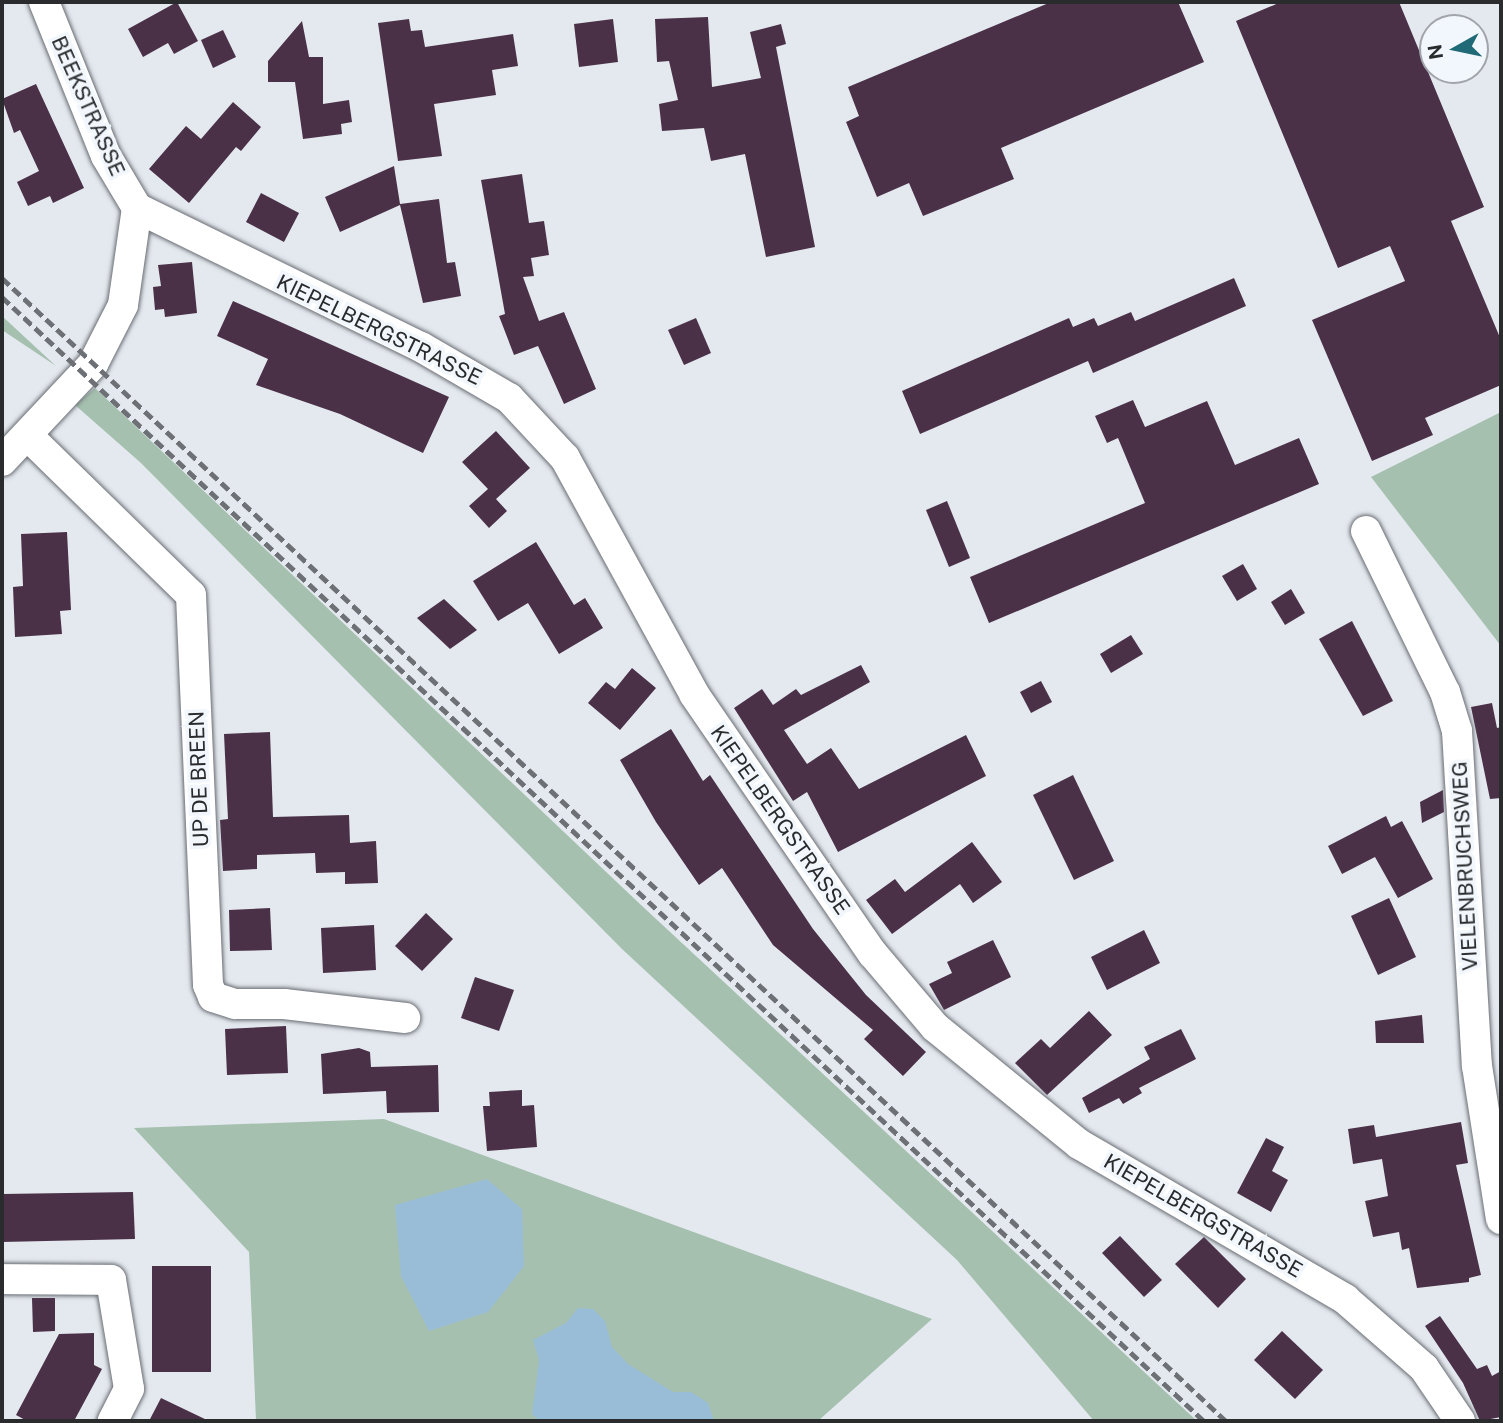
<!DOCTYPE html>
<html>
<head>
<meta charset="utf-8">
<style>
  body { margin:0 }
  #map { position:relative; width:1503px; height:1423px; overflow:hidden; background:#e4e9ef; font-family:"Public Sans",sans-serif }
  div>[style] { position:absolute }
  .green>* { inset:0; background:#a6c0b0 }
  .water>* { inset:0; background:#99bdd6 }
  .building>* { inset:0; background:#4b3148 }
  .roads { filter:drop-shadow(0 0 2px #696d73) drop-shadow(0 0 2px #696d73) }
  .minor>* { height:30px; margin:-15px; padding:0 15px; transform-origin:15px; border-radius:15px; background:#fff }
  .rail>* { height:5px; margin-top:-2.5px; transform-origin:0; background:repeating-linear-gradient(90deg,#6d7074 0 10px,transparent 0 15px) }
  span { translate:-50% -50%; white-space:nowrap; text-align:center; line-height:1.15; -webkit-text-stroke:7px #f1f7fd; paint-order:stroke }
  .street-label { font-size:21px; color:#292b2d }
  .frame { position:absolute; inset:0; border:4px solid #292b2d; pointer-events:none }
  .north { position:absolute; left:1419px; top:14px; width:70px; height:70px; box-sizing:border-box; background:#f1f7fd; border:2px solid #a1a5aa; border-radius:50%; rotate:261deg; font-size:19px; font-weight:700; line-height:28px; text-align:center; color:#292b2d }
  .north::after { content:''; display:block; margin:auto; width:24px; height:32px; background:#206976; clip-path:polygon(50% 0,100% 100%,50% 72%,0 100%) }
</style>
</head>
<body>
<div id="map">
  <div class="green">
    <div style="clip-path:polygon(2px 316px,56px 366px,2px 330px)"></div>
    <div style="clip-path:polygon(95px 388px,641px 905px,1197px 1421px,1094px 1421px,957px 1260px,622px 949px,141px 463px,75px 405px)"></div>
    <div style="clip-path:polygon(1501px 412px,1501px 646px,1371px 477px)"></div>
    <div style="clip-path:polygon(384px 1119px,932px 1319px,818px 1421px,256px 1421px,249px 1252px,134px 1128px)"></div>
  </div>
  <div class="water">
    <div style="clip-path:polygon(487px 1179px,522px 1209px,524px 1266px,488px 1312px,429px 1331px,401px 1276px,395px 1205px)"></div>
    <div style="clip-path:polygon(578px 1308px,593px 1309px,605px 1321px,612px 1347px,628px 1364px,673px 1392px,691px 1392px,708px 1403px,714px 1421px,540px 1421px,532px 1414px,539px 1360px,533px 1340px,566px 1323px)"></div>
  </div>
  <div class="building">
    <div style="clip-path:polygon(177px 2px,198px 41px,174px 54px,168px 43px,143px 57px,128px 29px)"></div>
    <div style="clip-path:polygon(1051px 2px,1178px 2px,1204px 62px,1001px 148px,1014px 179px,923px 216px,909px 183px,877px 197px,846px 122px,859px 116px,848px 87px)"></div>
    <div style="clip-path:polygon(1281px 2px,1399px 2px,1484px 207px,1451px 221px,1501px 340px,1501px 385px,1425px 418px,1433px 435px,1372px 461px,1312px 320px,1405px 281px,1390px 246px,1338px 268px,1236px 21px)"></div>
    <div style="clip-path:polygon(708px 17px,712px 87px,761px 78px,750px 32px,781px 24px,786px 44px,776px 47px,815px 247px,766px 257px,745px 154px,711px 161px,704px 128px,662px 131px,659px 104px,678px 100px,669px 61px,657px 62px,655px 19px)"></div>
    <div style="clip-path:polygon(409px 19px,411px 31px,422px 30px,425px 47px,513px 34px,518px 66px,492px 70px,496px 95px,434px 104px,442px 156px,398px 161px,378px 23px)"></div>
    <div style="clip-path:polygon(613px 19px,618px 62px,579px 67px,574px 24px)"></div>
    <div style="clip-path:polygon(302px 21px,309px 57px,323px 57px,323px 104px,349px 100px,352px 122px,341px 124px,342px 134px,303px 139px,295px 82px,268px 82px,268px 61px)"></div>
    <div style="clip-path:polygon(223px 30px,236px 57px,213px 68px,201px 40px)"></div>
    <div style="clip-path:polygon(36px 84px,84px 188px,53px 203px,50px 196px,28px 206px,17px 182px,39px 171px,20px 130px,14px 133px,2px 99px)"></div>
    <div style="clip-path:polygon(233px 102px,261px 127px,241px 151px,236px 147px,189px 203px,149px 169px,186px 126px,201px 139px)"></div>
    <div style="clip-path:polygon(394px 166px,400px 204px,439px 199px,447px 263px,455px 262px,461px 296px,423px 303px,400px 205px,340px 232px,325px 197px)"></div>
    <div style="clip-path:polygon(522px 174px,529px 223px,544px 221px,549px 255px,531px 258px,534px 276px,523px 277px,539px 321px,564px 312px,596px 389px,564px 404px,538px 346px,514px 355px,499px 316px,505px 314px,481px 180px)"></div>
    <div style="clip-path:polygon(261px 193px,299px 213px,284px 242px,246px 222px)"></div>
    <div style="clip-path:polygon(192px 262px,197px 313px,165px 317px,164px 309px,155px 310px,153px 287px,161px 286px,158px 265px)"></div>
    <div style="clip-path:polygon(1234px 278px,1246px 306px,1093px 373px,1088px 361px,920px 434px,902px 391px,1069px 318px,1073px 327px,1094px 318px,1098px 326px,1131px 312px,1135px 321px)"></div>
    <div style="clip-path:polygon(233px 301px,449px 397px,423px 453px,340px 414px,256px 385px,268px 359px,217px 336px)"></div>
    <div style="clip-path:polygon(696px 318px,711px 353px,684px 365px,668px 330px)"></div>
    <div style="clip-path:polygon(1133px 400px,1145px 427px,1207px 401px,1235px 465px,1299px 438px,1319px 484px,989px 623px,970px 577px,1145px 503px,1118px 438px,1107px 443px,1095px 416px)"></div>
    <div style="clip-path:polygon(496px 431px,530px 468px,496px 499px,507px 511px,489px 528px,469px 506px,488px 489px,462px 462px)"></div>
    <div style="clip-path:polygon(947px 501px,970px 558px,949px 567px,926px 510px)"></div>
    <div style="clip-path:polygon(67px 532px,71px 610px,60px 611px,62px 634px,15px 637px,13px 587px,23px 586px,21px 534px)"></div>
    <div style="clip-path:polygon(536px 542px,574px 605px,585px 598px,603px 628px,559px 654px,528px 603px,498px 621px,473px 581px)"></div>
    <div style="clip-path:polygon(1243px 564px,1257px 589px,1237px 601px,1222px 576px)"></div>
    <div style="clip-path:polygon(1291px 589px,1305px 613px,1285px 625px,1271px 602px)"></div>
    <div style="clip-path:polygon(444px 599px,477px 630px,450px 649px,417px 618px)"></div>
    <div style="clip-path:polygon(1352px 621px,1393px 701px,1363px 716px,1319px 639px)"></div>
    <div style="clip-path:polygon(1131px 635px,1143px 654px,1111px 673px,1100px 654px)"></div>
    <div style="clip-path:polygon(861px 665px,870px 682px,784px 730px,807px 764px,831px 748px,859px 789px,966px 735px,986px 776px,838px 852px,807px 792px,793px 801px,734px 708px,762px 689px,773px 705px,796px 689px,801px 695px)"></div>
    <div style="clip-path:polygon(632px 668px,656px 688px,620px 730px,588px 703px,606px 682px,615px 689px)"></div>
    <div style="clip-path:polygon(1041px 681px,1052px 702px,1031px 713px,1020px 692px)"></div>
    <div style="clip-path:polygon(1492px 703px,1497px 728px,1501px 727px,1501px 798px,1490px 799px,1471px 707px)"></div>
    <div style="clip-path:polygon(671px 729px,703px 781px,710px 775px,813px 929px,866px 995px,926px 1052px,903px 1076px,864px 1039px,873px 1030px,773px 945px,722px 868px,699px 885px,656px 822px,620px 760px)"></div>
    <div style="clip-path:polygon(270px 732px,273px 817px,349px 815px,350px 843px,376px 841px,378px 883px,345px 884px,345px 872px,316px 873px,315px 853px,257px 855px,257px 869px,223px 871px,220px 820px,228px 819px,224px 734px)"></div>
    <div style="clip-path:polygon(1073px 775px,1114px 861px,1074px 880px,1033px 795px)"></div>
    <div style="clip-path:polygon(1443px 790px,1444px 812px,1422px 823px,1420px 802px)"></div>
    <div style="clip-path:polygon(1386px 816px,1391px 827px,1402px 821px,1433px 879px,1398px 898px,1375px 857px,1342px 874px,1328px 846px)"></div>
    <div style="clip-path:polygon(972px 842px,1002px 882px,973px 903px,960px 884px,892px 934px,866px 900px,895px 879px,905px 892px)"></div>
    <div style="clip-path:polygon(1389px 898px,1416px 957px,1378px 975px,1351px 916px)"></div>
    <div style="clip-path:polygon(270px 908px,272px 950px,230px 951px,229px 910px)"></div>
    <div style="clip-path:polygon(426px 913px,453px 939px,422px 971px,395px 946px)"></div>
    <div style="clip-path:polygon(374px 925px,376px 970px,323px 973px,321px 928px)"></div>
    <div style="clip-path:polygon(1144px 930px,1160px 963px,1107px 990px,1091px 957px)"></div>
    <div style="clip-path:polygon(993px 940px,1011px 977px,944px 1010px,929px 984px,952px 973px,947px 962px)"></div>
    <div style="clip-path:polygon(475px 977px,514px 990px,499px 1031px,461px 1018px)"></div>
    <div style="clip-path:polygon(1089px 1011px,1112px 1035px,1047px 1095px,1015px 1063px,1041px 1039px,1050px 1048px)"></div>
    <div style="clip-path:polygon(1422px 1015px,1424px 1043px,1376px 1043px,1375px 1021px)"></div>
    <div style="clip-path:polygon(286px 1026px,288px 1073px,227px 1075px,225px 1029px)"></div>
    <div style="clip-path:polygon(1181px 1029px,1196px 1059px,1139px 1088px,1142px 1093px,1123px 1104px,1119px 1098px,1089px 1113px,1082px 1098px,1150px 1059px,1144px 1047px)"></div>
    <div style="clip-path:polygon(359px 1048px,370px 1052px,371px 1067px,438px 1065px,439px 1112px,387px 1113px,386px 1091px,323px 1094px,321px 1054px)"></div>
    <div style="clip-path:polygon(522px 1090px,522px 1106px,534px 1105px,537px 1147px,487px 1151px,483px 1106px,490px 1106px,489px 1092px)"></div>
    <div style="clip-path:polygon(1461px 1122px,1468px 1163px,1456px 1165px,1481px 1275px,1469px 1278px,1469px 1282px,1417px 1288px,1409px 1248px,1402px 1250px,1399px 1232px,1373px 1237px,1365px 1201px,1388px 1196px,1382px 1159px,1353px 1164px,1348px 1129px,1374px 1125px,1376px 1137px)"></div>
    <div style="clip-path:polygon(1266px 1138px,1284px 1147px,1272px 1171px,1288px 1180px,1271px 1212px,1237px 1193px)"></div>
    <div style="clip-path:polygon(133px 1192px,135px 1239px,2px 1242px,2px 1194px)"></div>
    <div style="clip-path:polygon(1120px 1236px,1162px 1280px,1144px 1297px,1102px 1253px)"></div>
    <div style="clip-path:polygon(1204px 1237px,1246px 1279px,1218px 1308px,1175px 1264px)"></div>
    <div style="clip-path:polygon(152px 1266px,211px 1266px,211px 1372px,152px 1372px)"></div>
    <div style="clip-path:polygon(32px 1298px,55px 1298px,55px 1331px,33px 1332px)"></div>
    <div style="clip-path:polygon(1440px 1316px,1477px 1369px,1487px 1365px,1492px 1376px,1501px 1371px,1501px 1417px,1480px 1421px,1463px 1383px,1425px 1326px)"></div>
    <div style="clip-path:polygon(1282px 1331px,1323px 1370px,1295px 1399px,1254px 1360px)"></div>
    <div style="clip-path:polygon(94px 1333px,94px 1365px,102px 1369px,74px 1421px,27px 1421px,16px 1415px,59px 1334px)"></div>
    <div style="clip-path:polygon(161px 1398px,209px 1421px,149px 1421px)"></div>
  </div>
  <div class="roads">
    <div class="minor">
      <div style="left:44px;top:2px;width:166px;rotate:68.1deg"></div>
      <div style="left:106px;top:156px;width:61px;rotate:59.2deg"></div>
      <div style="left:137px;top:208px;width:316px;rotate:26.1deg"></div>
      <div style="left:421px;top:347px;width:102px;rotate:30.1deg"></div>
      <div style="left:509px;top:398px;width:82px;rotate:47deg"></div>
      <div style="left:565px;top:458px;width:269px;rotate:61.3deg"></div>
      <div style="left:694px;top:694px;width:316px;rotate:55.5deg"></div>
      <div style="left:873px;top:954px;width:96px;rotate:49.7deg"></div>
      <div style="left:935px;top:1027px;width:186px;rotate:39.1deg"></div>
      <div style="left:1079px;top:1144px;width:308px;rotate:30.2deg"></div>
      <div style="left:1345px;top:1299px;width:105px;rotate:41.1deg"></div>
      <div style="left:1424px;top:1368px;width:64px;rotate:55.8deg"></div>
      <div style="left:27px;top:435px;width:229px;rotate:44.3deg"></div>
      <div style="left:191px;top:595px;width:390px;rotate:87.5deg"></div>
      <div style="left:208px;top:985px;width:13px;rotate:67deg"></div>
      <div style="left:213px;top:997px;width:23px;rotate:18deg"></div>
      <div style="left:235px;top:1004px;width:49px"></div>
      <div style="left:284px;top:1004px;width:122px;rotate:6.6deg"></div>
      <div style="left:2px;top:461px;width:133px;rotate:-46.8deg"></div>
      <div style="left:93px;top:364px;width:66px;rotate:-63deg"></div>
      <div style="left:123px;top:305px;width:98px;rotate:-81.8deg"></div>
      <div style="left:1366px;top:531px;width:179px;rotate:63.9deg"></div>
      <div style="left:1445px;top:692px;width:41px;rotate:72.9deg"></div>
      <div style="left:1457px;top:731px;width:336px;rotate:86.6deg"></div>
      <div style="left:1477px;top:1066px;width:155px;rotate:81.1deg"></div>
      <div style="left:2px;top:1279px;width:109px;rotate:0.5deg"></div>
      <div style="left:111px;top:1280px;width:110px;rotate:80.6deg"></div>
      <div style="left:129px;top:1389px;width:36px;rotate:117deg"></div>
    </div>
  </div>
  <div class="rail">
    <div style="left:2px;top:278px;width:1675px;rotate:43.04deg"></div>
    <div style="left:2px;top:297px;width:1646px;rotate:43.08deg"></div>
  </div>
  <div class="street-label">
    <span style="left:88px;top:106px;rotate:66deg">BEEKSTRASSE</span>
    <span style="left:379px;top:330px;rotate:26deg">KIEPELBERGSTRASSE</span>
    <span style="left:199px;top:779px;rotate:-92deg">UP DE BREEN</span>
    <span style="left:780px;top:820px;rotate:55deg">KIEPELBERGSTRASSE</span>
    <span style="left:1465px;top:866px;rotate:-93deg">VIELENBRUCHSWEG</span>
    <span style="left:1203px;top:1216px;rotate:30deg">KIEPELBERGSTRASSE</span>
  </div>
  <div class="frame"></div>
  <div class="north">N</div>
</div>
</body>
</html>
